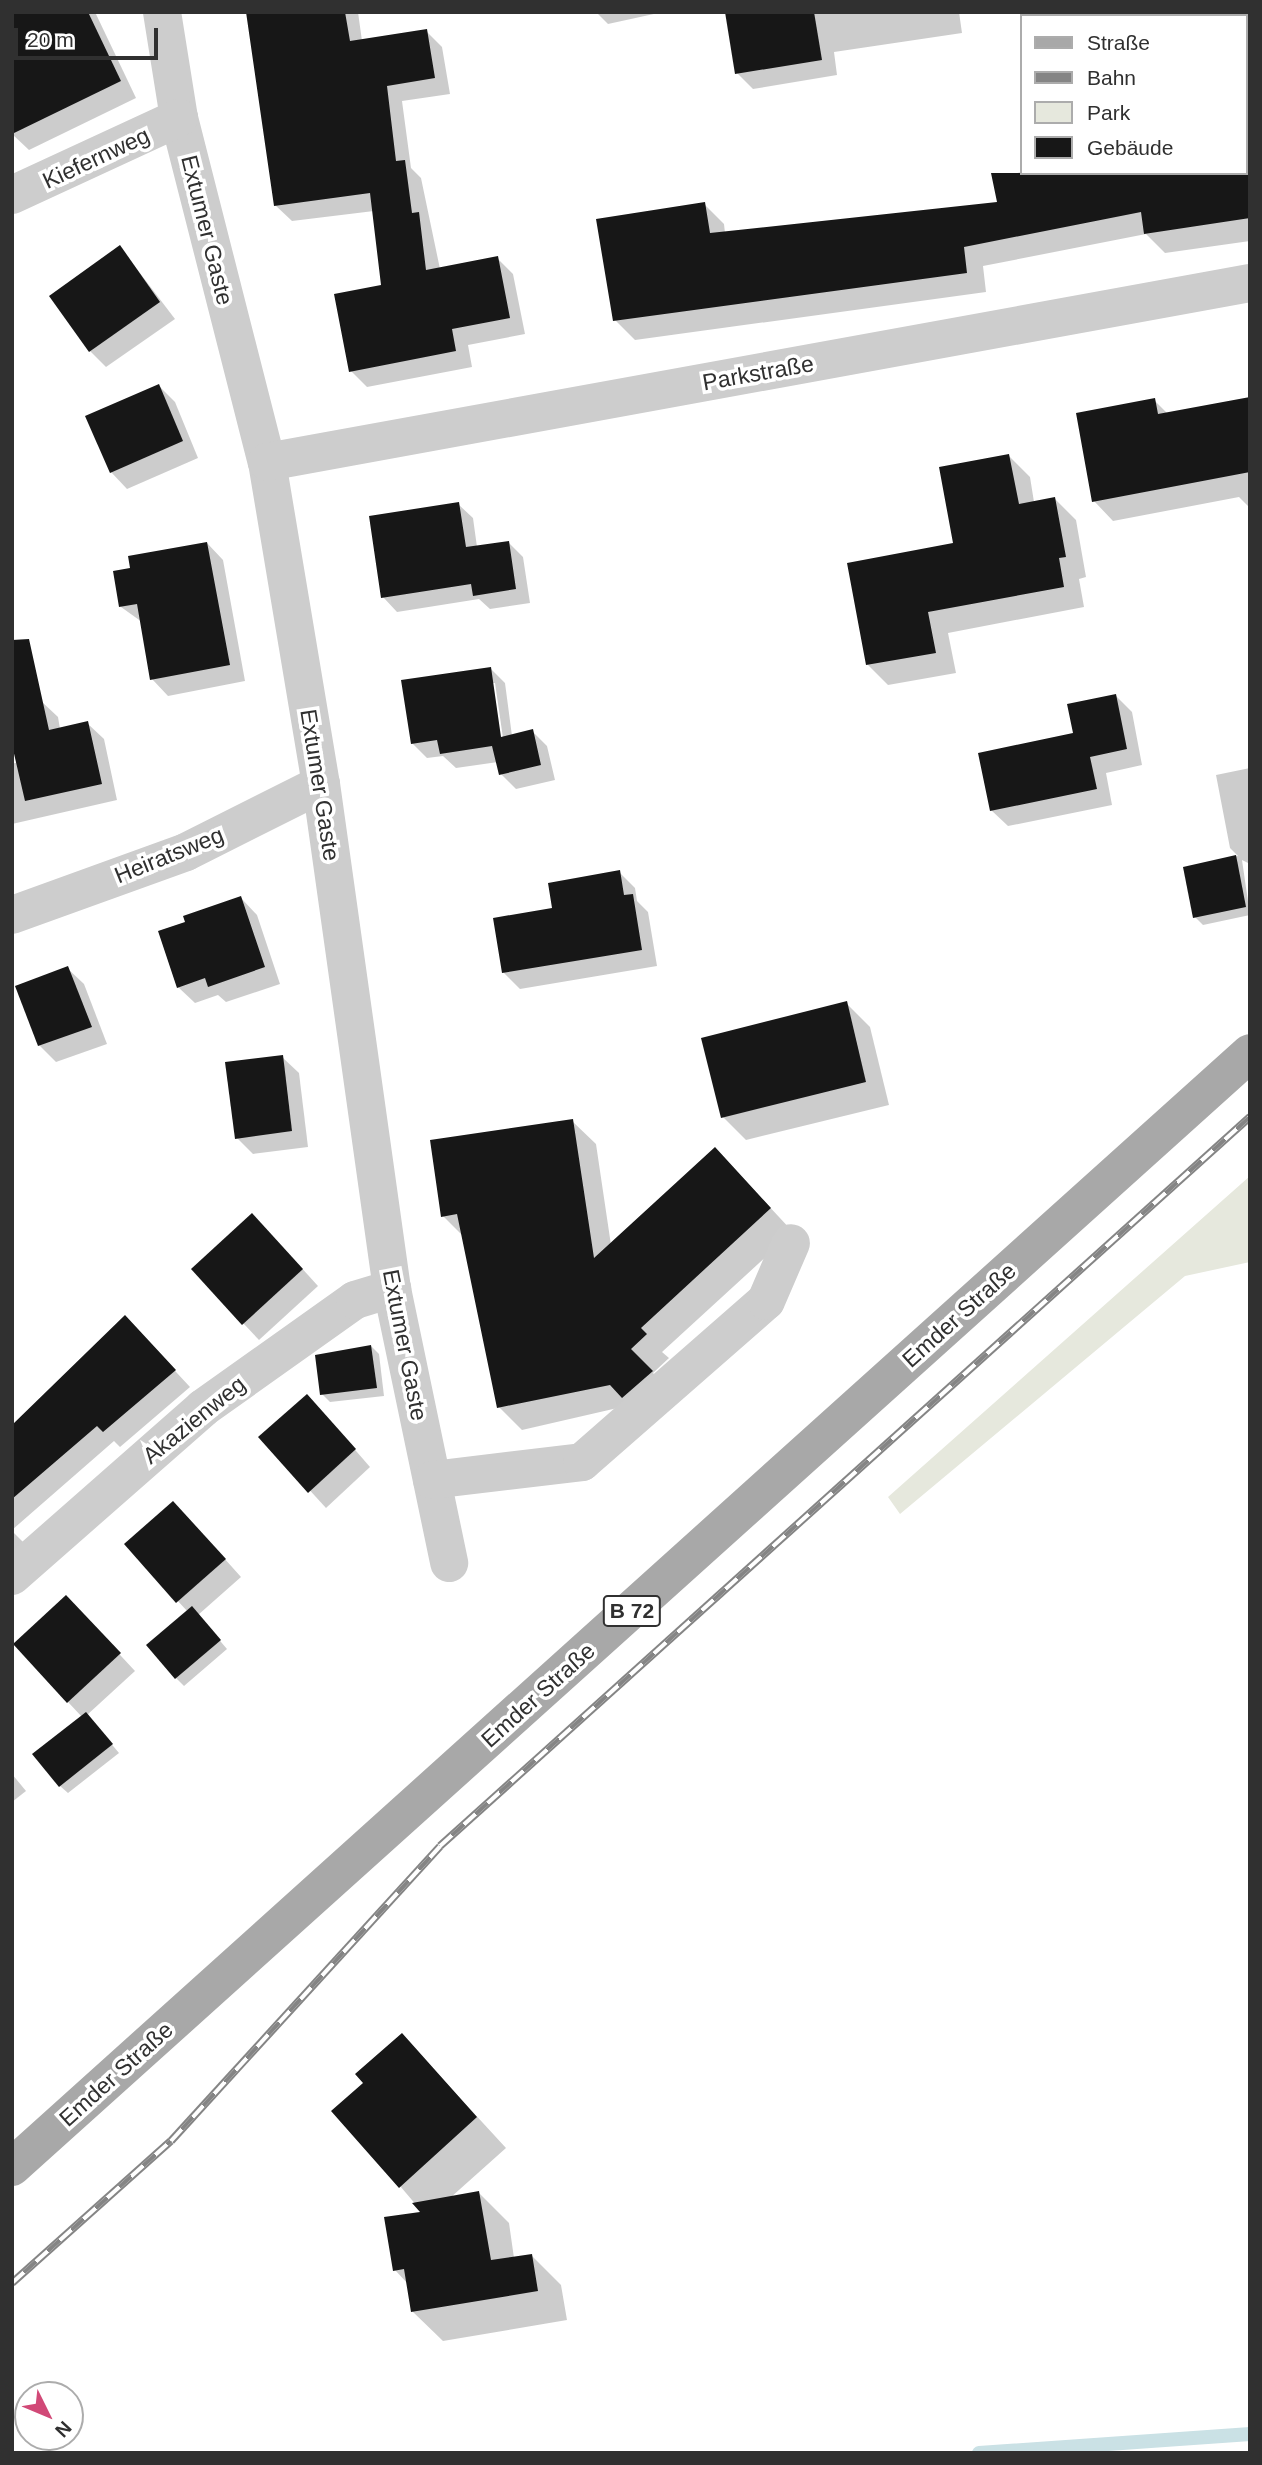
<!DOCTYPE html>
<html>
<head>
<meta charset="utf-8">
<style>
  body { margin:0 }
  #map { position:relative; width:1262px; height:2465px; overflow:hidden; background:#fff; font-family:Arial,sans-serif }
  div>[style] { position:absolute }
  .green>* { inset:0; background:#e6e8dd }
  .shadow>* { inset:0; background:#0003 }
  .stream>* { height:14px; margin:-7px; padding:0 7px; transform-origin:7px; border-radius:7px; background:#cae1e5 }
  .building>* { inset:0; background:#171717 }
  .street>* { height:38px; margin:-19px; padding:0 19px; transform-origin:19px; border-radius:19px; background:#cdcdcd }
  .primary>* { height:38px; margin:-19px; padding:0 19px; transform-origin:19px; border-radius:19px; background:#a8a8a8 }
  .rail>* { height:8px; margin-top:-4px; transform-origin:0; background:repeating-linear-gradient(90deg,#fff 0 16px,#858585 0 32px); box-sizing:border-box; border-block:2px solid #858585 }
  span { translate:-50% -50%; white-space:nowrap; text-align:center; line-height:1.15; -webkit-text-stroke:7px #fff; paint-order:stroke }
  .shield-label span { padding:2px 5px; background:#fff; border:2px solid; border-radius:5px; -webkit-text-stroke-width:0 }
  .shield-label { font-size:21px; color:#303030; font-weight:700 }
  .street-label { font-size:23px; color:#303030 }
  .frame { position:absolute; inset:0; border:14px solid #303030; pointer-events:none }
  .legend { position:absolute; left:1020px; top:14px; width:228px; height:161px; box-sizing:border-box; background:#fff; border:2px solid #acacac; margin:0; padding:9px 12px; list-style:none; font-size:21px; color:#303030 }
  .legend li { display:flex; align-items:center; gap:14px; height:35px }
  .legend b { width:35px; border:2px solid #acacac }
  .north { position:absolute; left:14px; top:2381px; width:70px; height:70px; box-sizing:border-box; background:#fff; border:2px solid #acacac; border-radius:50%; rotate:133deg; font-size:19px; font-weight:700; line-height:28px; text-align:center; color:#303030 }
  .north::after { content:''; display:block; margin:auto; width:24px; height:32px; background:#d14977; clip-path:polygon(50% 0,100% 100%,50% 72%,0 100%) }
  .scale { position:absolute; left:14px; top:28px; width:144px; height:32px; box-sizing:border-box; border:4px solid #303030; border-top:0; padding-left:9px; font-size:21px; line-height:24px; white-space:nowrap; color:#303030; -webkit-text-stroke:5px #fff; paint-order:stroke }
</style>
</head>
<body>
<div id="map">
  <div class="green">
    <div style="clip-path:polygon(1250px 1176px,1250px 1262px,1185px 1276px,900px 1514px,888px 1497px)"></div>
  </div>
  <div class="shadow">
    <div style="clip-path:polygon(12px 12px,95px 12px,136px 98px,29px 150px,12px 134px)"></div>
    <div style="clip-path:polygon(248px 12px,358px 12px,362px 41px,426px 31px,442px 47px,450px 94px,402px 101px,411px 168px,421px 178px,440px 269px,497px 258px,513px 274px,525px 334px,468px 345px,472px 367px,367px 387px,351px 371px,383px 286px,374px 211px,292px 221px,275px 205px)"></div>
    <div style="clip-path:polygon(596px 12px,663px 12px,608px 24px)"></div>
    <div style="clip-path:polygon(727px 12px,959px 12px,962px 33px,834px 52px,837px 75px,753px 89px,737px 73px)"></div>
    <div style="clip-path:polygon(1246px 142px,1250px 241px,1165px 253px,1146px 234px,983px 266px,986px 292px,635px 340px,615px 320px,704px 204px,724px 224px,725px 233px,999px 203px,994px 178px,1022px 172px,1246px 173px)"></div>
    <div style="clip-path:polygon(120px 247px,175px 319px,106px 367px,90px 351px)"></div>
    <div style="clip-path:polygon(159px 386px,175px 402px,198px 458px,127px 489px,111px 472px)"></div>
    <div style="clip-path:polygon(1250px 399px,1250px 508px,1239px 497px,1113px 521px,1094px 501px,1154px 400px,1168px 414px)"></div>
    <div style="clip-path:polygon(1009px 456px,1030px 477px,1034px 502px,1055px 499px,1076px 520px,1086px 577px,1079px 579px,1084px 607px,948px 633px,956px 673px,888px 685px,867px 664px,955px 544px)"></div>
    <div style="clip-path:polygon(458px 504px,473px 518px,477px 547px,509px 543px,523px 557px,530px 603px,490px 609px,479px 599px,397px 612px,383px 597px)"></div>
    <div style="clip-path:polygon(207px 543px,223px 560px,245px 681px,168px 696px,152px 679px,142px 622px,121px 607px,132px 570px)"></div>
    <div style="clip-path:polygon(evenodd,490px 668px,505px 683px,512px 736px,532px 731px,547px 746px,555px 780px,516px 789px,501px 774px,498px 762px,456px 768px,443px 756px,427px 758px,412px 743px,490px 668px,491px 683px,495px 683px,504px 745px,500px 746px,491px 683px)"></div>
    <div style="clip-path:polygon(1116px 696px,1132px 712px,1142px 765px,1106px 773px,1112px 805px,1008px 826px,991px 810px)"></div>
    <div style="clip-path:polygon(41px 701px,58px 717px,60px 729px,87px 723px,104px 739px,117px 800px,12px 824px,12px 764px,18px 762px)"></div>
    <div style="clip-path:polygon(1250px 768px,1250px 864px,1242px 860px,1250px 915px,1203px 925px,1195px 917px,1185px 868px,1238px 856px,1230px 848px,1216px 775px)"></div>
    <div style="clip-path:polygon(619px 872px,635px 888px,637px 901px,648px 912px,657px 966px,520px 989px,503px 972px,554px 909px)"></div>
    <div style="clip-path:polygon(241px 898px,257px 915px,280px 984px,226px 1002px,218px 995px,195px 1003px,178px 987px,188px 923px)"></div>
    <div style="clip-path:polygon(67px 968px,84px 984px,107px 1044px,56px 1062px,39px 1045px)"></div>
    <div style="clip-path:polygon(846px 1003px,870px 1027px,889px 1105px,746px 1140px,723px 1117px)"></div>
    <div style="clip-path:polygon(282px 1057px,299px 1073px,308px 1147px,253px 1154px,237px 1138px)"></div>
    <div style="clip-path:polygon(572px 1121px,596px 1144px,611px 1245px,738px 1173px,793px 1232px,662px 1352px,669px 1358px,653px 1373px,674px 1395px,522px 1430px,499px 1407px,464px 1237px,443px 1216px)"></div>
    <div style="clip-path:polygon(268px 1231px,318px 1286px,259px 1340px,243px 1323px)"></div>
    <div style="clip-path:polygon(125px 1317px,190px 1387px,120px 1447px,114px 1441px,12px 1530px,12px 1428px)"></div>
    <div style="clip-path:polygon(371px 1346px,379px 1354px,384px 1396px,330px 1402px,322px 1394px)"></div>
    <div style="clip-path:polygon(323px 1413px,370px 1467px,326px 1508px,261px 1437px)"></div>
    <div style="clip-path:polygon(189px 1519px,241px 1577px,198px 1615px,227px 1649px,184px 1686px,176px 1678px,188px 1612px,126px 1545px)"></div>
    <div style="clip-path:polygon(12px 1531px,28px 1547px,12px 1563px)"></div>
    <div style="clip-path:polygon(82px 1614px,135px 1671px,87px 1715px,119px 1753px,68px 1793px,60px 1786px,82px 1717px,68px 1702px)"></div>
    <div style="clip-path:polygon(12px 1774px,26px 1791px,12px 1802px)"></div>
    <div style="clip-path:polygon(402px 2035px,506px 2148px,450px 2198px,479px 2193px,509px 2223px,514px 2258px,531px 2255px,561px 2285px,567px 2320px,443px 2341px,413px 2312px,408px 2284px,395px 2270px,423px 2213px,400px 2186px,365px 2083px)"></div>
  </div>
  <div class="stream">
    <div style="left:979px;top:2453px;width:272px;rotate:-4deg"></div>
  </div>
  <div class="building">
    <div style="clip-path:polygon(12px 12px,88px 12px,121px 81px,12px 134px)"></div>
    <div style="clip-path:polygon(246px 12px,345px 12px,350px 41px,427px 29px,435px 78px,387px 86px,396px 161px,405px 160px,412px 213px,419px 212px,426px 270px,498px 256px,510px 318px,452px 329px,456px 351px,349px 372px,334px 294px,381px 285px,370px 193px,274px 206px)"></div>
    <div style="clip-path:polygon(725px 12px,814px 12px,822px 60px,735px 74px)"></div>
    <div style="clip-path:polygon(991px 173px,1250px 173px,1250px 218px,1144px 234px,1141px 212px,964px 247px,967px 273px,613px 321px,596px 219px,705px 202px,710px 233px,997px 202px)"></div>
    <div style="clip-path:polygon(120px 245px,160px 302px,89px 352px,49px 296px)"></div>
    <div style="clip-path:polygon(159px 384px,183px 441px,110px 473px,85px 416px)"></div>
    <div style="clip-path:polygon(1250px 397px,1250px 472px,1092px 502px,1076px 413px,1155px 398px,1158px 414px)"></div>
    <div style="clip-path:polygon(1009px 454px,1019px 504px,1055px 497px,1066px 557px,1059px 558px,1064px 587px,928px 612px,936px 653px,866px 665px,847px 563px,953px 543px,939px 467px)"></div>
    <div style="clip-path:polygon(459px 502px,466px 547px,509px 541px,516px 589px,473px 596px,471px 584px,381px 598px,369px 516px)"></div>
    <div style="clip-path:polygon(207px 542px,230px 665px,150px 680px,137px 604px,119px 607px,113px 571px,130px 568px,128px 556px)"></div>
    <div style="clip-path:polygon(29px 639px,49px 730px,88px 721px,102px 784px,25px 801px,12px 745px,12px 640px)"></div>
    <div style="clip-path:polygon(491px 667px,501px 737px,533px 729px,541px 765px,499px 775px,492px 746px,440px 754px,437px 740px,411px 744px,401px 680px)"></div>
    <div style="clip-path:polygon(1116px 694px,1127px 749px,1090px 757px,1097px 789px,990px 811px,978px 753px,1073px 733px,1067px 704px)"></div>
    <div style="clip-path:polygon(1236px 855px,1246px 907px,1193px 918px,1183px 867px)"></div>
    <div style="clip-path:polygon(620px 870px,624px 895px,633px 894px,642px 950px,502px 973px,493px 918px,552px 908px,548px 883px)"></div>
    <div style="clip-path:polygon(241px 896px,265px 967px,208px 987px,205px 978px,177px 988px,158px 931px,185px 922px,183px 916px)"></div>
    <div style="clip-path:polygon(68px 966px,92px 1027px,38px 1046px,15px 986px)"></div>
    <div style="clip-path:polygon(847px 1001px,866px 1082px,721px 1118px,701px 1038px)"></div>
    <div style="clip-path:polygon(283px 1055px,292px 1131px,235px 1139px,225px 1062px)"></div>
    <div style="clip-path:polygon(573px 1119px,594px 1258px,715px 1147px,771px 1208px,641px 1328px,647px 1334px,631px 1349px,653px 1371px,622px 1398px,610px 1385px,497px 1408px,457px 1214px,441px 1217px,430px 1140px)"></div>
    <div style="clip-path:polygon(252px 1213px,303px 1269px,242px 1325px,191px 1269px)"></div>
    <div style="clip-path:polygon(125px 1315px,176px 1370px,103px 1432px,97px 1426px,12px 1499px,12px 1425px)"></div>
    <div style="clip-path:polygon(371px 1345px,377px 1388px,320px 1395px,315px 1355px)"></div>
    <div style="clip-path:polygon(307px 1394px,356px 1449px,308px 1493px,258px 1437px)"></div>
    <div style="clip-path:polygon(173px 1501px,226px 1559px,176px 1603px,124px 1544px)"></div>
    <div style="clip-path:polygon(66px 1595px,121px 1653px,67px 1703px,13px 1644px)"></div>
    <div style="clip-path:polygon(192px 1606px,221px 1640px,175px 1679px,146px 1645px)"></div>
    <div style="clip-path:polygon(86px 1712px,113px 1744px,59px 1787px,32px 1754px)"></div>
    <div style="clip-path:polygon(402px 2033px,477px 2117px,399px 2188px,331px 2111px,363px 2083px,355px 2074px)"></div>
    <div style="clip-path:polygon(479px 2191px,491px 2260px,532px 2254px,538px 2291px,411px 2312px,404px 2269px,393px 2271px,384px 2217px,420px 2212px,412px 2203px)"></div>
  </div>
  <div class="street">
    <div style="left:162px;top:12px;width:107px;rotate:80.9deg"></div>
    <div style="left:179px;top:118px;width:355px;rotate:75.7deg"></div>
    <div style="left:267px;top:462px;width:326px;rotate:80.5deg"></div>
    <div style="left:321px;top:784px;width:510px;rotate:82deg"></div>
    <div style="left:392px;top:1289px;width:280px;rotate:78.2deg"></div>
    <div style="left:12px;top:195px;width:184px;rotate:-24.8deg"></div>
    <div style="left:267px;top:462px;width:999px;rotate:-10.32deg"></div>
    <div style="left:12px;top:915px;width:185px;rotate:-19.9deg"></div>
    <div style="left:186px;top:852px;width:151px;rotate:-26.7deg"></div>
    <div style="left:432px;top:1480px;width:151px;rotate:-6.8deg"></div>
    <div style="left:582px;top:1462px;width:244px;rotate:-41.2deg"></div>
    <div style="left:766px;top:1301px;width:63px;rotate:-66.7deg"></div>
    <div style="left:12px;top:1576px;width:254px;rotate:-41.3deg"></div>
    <div style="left:203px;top:1408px;width:186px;rotate:-35.4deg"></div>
    <div style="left:355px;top:1300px;width:39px;rotate:-17deg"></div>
  </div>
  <div class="primary">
    <div style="left:12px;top:2167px;width:1665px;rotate:-41.98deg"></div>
  </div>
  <div class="rail">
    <div style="left:12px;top:2283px;width:213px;rotate:-41.8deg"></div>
    <div style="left:171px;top:2141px;width:399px;rotate:-47.6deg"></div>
    <div style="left:440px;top:1846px;width:1090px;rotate:-41.99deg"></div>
  </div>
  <div class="shield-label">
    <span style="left:632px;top:1611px">B 72</span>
  </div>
  <div class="street-label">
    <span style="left:96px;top:158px;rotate:-25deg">Kiefernweg</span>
    <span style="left:207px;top:230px;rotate:76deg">Extumer Gaste</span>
    <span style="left:758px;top:373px;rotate:-10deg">Parkstraße</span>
    <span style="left:320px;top:785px;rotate:81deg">Extumer Gaste</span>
    <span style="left:169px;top:855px;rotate:-22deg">Heiratsweg</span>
    <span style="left:959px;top:1315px;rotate:-42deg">Emder Straße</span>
    <span style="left:405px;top:1345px;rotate:79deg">Extumer Gaste</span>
    <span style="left:194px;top:1420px;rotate:-39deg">Akazienweg</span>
    <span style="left:538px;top:1695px;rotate:-42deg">Emder Straße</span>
    <span style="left:116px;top:2074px;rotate:-42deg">Emder Straße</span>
  </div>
  <div class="frame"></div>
  <ul class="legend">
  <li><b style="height:9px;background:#a8a8a8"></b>Straße</li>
  <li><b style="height:9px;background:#858585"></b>Bahn</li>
  <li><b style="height:19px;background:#e6e8dd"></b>Park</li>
  <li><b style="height:19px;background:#171717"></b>Gebäude</li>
  </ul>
  <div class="north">N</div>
  <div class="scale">20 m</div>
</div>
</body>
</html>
